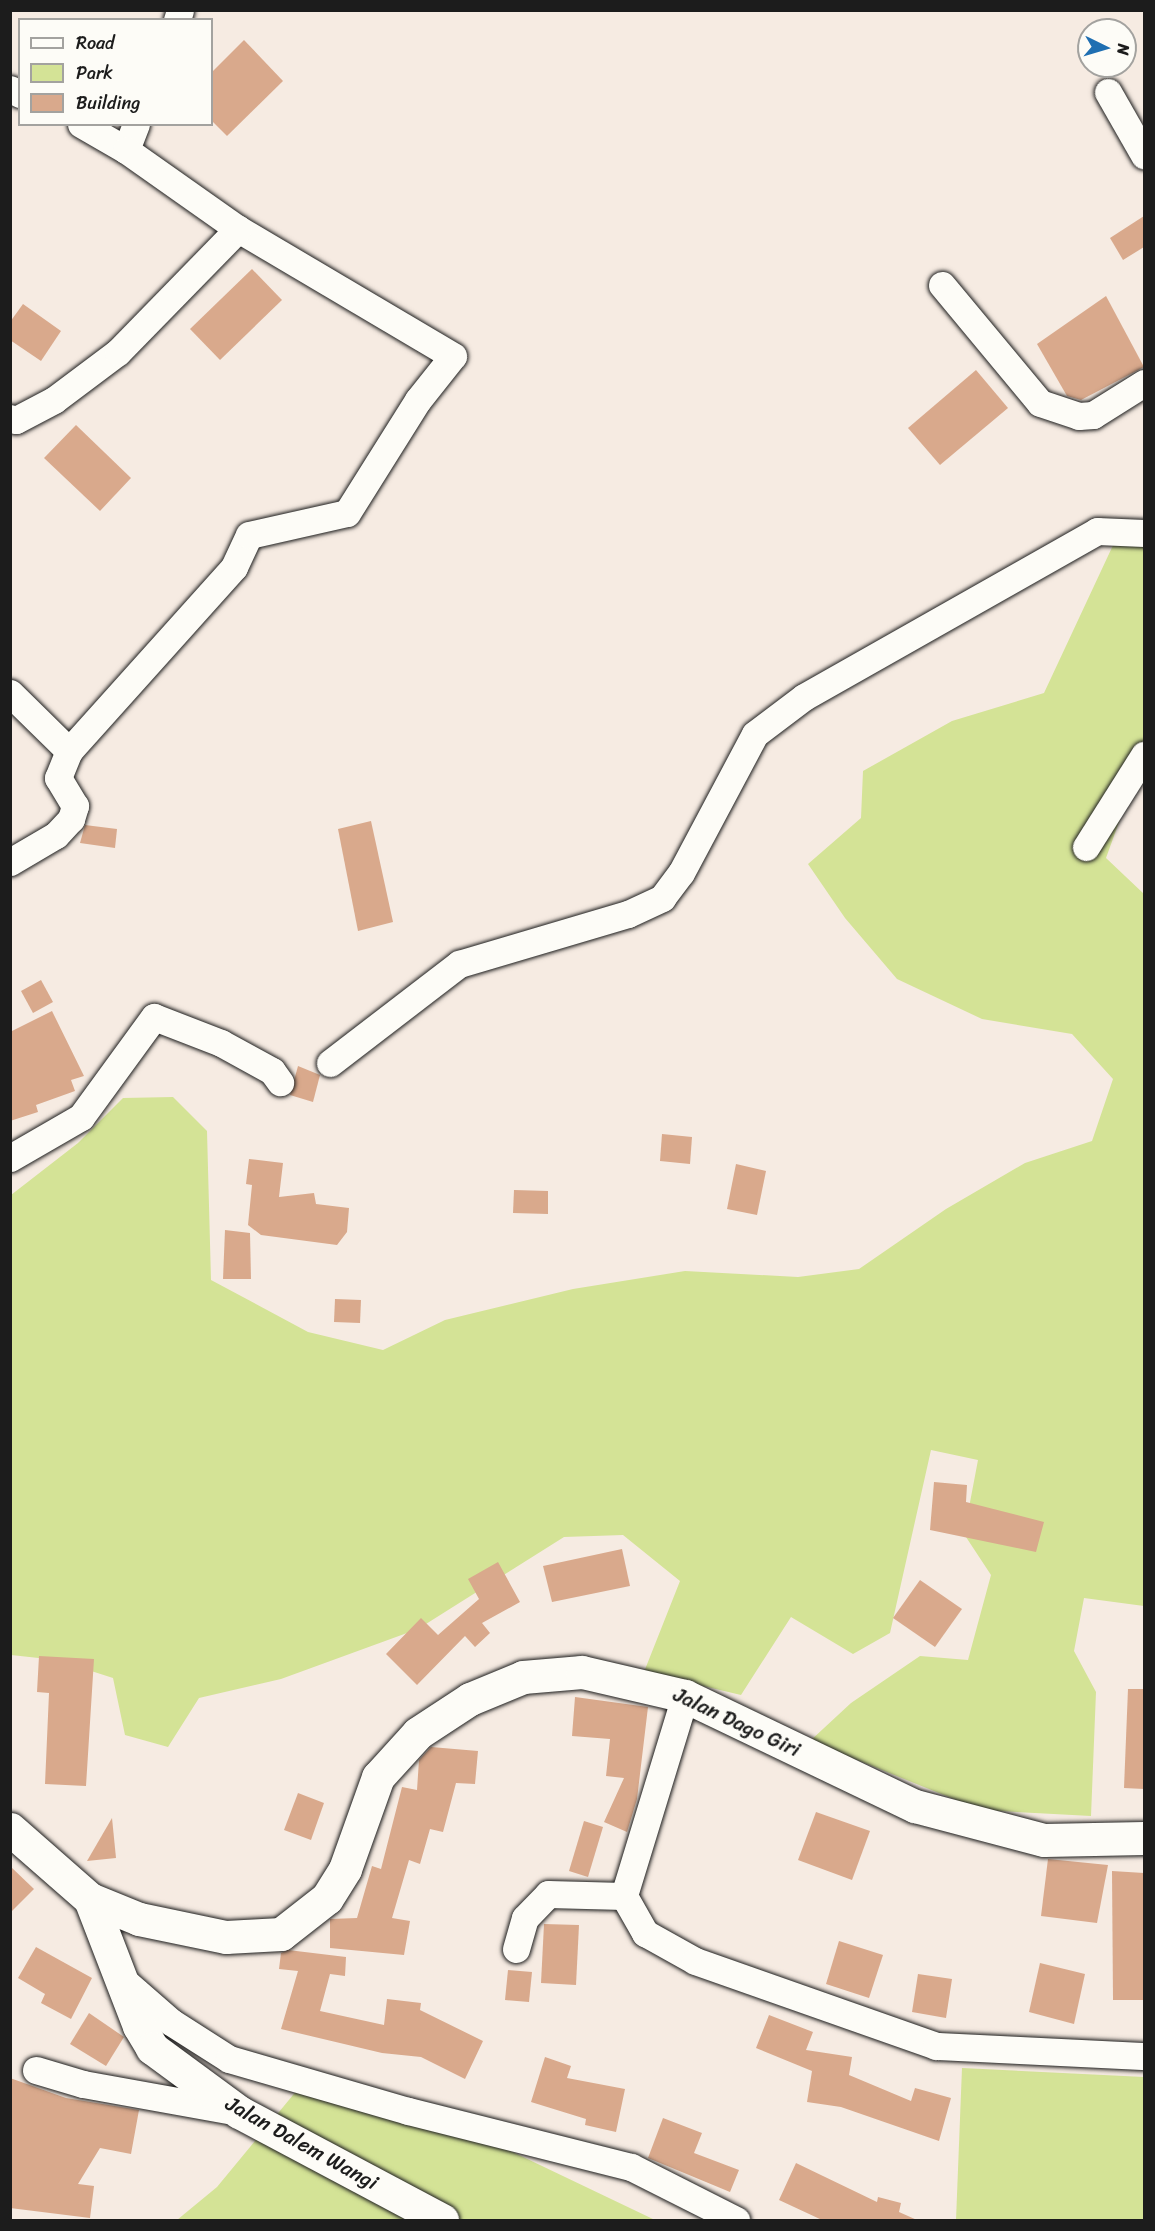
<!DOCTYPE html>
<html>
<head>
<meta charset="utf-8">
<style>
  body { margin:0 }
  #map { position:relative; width:1155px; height:2231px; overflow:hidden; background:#f6ebe2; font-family:Sriracha,sans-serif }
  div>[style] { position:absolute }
  .green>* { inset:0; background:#d4e396 }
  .building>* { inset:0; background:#d9a98c }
  .roads { filter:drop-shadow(0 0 2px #1c1c1c) drop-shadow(0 0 2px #1c1c1c) }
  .street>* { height:27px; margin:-13.5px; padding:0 13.5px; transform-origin:13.5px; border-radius:13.5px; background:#fdfcf7 }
  .secondary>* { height:33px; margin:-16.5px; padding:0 16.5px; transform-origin:16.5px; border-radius:16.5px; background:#fdfcf7 }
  span { translate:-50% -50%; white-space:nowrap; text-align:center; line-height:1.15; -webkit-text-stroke:5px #fdfcf7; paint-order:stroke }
  .street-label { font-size:21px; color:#1c1c1c }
  .frame { position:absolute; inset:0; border:12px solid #1c1c1c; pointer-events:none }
  .legend { position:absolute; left:18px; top:18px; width:195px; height:108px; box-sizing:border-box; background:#fdfcf7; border:2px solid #a3a29f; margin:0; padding:8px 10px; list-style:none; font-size:18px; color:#1c1c1c }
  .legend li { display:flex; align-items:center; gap:12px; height:30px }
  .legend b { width:30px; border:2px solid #a3a29f }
  .north { position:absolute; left:1077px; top:18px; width:60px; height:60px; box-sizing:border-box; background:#fdfcf7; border:2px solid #a3a29f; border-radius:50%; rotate:95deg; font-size:16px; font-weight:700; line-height:24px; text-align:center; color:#1c1c1c }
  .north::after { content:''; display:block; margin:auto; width:21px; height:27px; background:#1f6fb2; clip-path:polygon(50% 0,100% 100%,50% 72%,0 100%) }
</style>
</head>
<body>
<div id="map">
  <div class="green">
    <div style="clip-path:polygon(1144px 539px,1144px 753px,1106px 858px,1144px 894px,1144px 1606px,1084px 1598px,1074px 1651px,1096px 1692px,1091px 1816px,981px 1810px,810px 1741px,851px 1703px,920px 1656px,968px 1660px,991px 1575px,964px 1534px,978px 1460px,931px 1450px,890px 1633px,853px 1654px,791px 1617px,741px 1695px,644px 1672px,680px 1581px,623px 1535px,564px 1537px,418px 1629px,281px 1679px,199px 1698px,168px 1747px,125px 1735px,113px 1678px,57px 1660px,11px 1655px,11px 1195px,78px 1143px,123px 1098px,173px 1097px,207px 1131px,211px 1280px,308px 1332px,383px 1350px,445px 1320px,573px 1289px,685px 1271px,798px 1277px,859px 1269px,946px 1209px,1025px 1163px,1092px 1141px,1113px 1079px,1072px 1034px,982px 1019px,897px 979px,845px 918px,808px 864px,861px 818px,863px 771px,952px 721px,1044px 693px,1115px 541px)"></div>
    <div style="clip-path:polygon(962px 2068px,1144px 2077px,1144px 2220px,956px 2220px)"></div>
    <div style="clip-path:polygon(312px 2072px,448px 2121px,655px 2220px,177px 2220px,217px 2187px)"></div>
  </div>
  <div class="building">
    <div style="clip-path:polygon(244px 40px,283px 81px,227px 136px,212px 121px,212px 72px)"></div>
    <div style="clip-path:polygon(1144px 216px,1144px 247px,1123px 260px,1110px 238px)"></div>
    <div style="clip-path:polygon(252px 269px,282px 300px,220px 360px,190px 329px)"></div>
    <div style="clip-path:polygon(1106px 296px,1144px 367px,1081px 400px,1067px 396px,1037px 344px)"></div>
    <div style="clip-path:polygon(23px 304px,61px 331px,41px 361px,10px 340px,10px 322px)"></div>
    <div style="clip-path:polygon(976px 370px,1008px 408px,940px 465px,908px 428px)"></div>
    <div style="clip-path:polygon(76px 425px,131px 478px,100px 511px,44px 458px)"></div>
    <div style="clip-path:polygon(371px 821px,393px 922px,358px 931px,338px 829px)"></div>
    <div style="clip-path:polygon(85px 825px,117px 829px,115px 848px,80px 843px)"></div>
    <div style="clip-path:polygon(41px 980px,53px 1002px,33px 1013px,21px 991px)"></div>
    <div style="clip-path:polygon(52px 1011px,84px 1076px,71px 1080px,75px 1091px,36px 1105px,38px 1112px,10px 1121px,10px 1032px)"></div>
    <div style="clip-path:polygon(298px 1066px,320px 1075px,313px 1102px,290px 1095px)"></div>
    <div style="clip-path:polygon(662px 1134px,692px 1137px,690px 1164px,660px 1161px)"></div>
    <div style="clip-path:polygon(249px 1159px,283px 1163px,279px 1197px,314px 1193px,316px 1204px,349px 1208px,347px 1232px,337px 1245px,261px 1235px,248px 1225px,252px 1185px,246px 1184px)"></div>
    <div style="clip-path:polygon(736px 1164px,766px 1171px,757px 1215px,727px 1209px)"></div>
    <div style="clip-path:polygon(514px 1190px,548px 1191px,548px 1214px,513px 1213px)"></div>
    <div style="clip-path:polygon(225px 1230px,250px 1233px,251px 1279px,223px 1279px)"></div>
    <div style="clip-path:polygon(335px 1299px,361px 1300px,360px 1323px,334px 1322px)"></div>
    <div style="clip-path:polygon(934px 1482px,967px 1485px,966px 1502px,1044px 1522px,1036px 1552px,930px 1530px)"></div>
    <div style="clip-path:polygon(622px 1549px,630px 1586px,552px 1602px,543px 1566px)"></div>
    <div style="clip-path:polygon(498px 1562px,520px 1602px,482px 1623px,490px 1633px,475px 1647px,465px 1636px,417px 1685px,386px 1654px,421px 1618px,438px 1635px,479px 1599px,468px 1579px)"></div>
    <div style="clip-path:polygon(920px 1580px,962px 1609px,935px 1647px,893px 1618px)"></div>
    <div style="clip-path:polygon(39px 1656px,94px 1659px,86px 1786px,45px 1784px,49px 1693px,37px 1692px)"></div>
    <div style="clip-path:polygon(1128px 1689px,1144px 1689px,1144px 1789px,1124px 1788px)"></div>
    <div style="clip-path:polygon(575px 1697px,648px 1707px,637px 1799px,627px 1832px,604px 1822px,624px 1778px,606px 1776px,610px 1739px,572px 1736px)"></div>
    <div style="clip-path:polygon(431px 1747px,478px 1751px,475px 1784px,456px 1783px,443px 1832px,430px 1829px,420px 1864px,409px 1860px,392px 1918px,410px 1921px,404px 1955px,330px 1948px,330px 1919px,357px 1918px,372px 1866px,381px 1869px,402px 1787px,417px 1790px,419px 1760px)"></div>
    <div style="clip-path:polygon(298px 1793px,324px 1803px,311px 1840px,284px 1830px)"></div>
    <div style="clip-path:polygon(816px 1812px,870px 1831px,852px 1880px,798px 1860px)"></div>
    <div style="clip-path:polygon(112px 1818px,116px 1858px,87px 1861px)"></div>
    <div style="clip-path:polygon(584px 1821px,603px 1827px,588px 1877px,569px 1871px)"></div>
    <div style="clip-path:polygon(1048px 1859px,1108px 1865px,1097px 1923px,1041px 1916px)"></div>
    <div style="clip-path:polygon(10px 1866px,34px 1889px,10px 1913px)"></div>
    <div style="clip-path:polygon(1112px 1871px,1144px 1873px,1144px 2000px,1113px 2000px)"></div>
    <div style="clip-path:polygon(544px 1924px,579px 1925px,576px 1985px,541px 1983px)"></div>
    <div style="clip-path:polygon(839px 1941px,883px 1955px,869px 1998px,826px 1984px)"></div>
    <div style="clip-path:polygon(36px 1947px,92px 1978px,71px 2019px,41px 2003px,45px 1994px,18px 1978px)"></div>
    <div style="clip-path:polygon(288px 1950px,346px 1957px,345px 1976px,330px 1974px,320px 2011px,384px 2025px,387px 1999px,421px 2003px,420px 2010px,483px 2041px,465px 2079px,421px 2057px,382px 2053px,281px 2029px,298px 1971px,279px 1969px,281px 1953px)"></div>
    <div style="clip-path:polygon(1040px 1963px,1085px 1974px,1074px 2024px,1029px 2012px)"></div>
    <div style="clip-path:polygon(508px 1970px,532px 1972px,529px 2002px,505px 2000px)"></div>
    <div style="clip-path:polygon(918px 1974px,952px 1979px,946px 2018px,912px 2012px)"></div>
    <div style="clip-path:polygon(89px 2013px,124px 2037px,106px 2066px,70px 2044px)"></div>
    <div style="clip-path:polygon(769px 2015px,813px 2032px,806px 2050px,852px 2057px,849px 2075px,911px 2101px,915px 2088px,951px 2098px,939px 2141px,841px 2107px,807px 2102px,812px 2071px,756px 2048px)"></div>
    <div style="clip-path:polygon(545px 2057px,571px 2066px,567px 2078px,625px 2089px,616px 2132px,585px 2125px,586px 2119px,531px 2102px)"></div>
    <div style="clip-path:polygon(10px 2078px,66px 2098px,139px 2110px,131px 2154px,100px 2148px,78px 2184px,94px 2186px,90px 2218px,10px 2208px)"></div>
    <div style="clip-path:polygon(663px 2118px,702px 2133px,694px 2153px,739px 2170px,730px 2192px,648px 2158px)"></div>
    <div style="clip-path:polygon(796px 2163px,877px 2202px,878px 2197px,901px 2203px,899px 2212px,917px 2220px,822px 2220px,779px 2200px)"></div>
  </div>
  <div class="roads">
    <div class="street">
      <div style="left:177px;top:20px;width:10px;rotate:-73deg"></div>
      <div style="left:10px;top:89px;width:11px;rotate:27deg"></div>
      <div style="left:1108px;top:92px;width:73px;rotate:60.3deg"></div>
      <div style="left:81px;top:124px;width:52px;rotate:30deg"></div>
      <div style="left:126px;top:150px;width:28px;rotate:-69deg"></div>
      <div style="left:942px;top:285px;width:153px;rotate:50.3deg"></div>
      <div style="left:1040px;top:403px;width:41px;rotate:18.4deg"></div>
      <div style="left:1079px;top:416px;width:14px;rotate:-4deg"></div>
      <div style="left:1093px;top:415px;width:60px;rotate:-32.1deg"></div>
      <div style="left:10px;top:418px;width:6px;rotate:18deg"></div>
      <div style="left:16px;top:420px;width:43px;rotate:-27.8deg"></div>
      <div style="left:54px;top:400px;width:80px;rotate:-36.9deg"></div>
      <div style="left:118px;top:352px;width:172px;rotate:-45.7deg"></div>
      <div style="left:10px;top:693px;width:83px;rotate:44.5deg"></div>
      <div style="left:1086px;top:847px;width:109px;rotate:-57.8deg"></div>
      <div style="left:10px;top:862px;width:53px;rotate:-30.4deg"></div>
      <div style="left:56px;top:835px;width:22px;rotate:-47deg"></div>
      <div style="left:71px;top:819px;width:14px;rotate:-73deg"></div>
      <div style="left:75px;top:806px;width:33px;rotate:-121deg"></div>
      <div style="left:58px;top:778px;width:29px;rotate:-68deg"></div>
      <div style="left:69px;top:751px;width:247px;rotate:-48.1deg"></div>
      <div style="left:234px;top:567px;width:35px;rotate:-65deg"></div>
      <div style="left:249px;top:535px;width:100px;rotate:-12.7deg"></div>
      <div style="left:347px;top:513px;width:133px;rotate:-57.9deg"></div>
      <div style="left:418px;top:400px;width:56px;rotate:-51.5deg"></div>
      <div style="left:453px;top:356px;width:250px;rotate:-149.4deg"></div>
      <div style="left:238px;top:229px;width:137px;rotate:-144.8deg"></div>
      <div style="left:330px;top:1063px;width:163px;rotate:-37.5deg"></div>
      <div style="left:459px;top:964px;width:176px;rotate:-16.5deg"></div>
      <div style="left:628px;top:914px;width:38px;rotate:-25deg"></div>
      <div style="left:662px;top:898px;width:31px;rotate:-53deg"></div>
      <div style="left:681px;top:873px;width:157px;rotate:-62deg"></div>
      <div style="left:755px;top:734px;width:61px;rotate:-37.1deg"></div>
      <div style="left:804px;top:697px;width:337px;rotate:-29.5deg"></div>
      <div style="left:1097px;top:531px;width:47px;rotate:2.4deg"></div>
      <div style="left:10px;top:1158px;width:82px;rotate:-30deg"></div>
      <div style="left:81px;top:1117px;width:124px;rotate:-53.9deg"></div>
      <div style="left:154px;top:1017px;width:72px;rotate:21.2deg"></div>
      <div style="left:221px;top:1043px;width:58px;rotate:28.8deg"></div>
      <div style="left:272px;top:1071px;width:14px;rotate:54deg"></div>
      <div style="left:685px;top:1696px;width:209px;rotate:107deg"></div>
      <div style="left:624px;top:1896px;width:43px;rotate:60.4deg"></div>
      <div style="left:645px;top:1933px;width:57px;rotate:29.2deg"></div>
      <div style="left:695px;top:1961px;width:256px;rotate:19.4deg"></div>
      <div style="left:936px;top:2046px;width:208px;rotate:2.8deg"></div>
      <div style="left:516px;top:1949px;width:32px;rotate:-74deg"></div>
      <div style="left:525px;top:1918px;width:33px;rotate:-46deg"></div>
      <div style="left:548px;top:1894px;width:76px;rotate:1.5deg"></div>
      <div style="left:124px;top:1981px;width:62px;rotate:41.1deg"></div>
      <div style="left:171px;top:2022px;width:69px;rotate:32.5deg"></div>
      <div style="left:229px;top:2059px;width:186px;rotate:16.2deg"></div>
      <div style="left:408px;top:2111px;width:230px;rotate:14.1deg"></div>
      <div style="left:631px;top:2167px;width:118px;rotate:26.8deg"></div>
      <div style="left:36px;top:2070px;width:49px;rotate:16.6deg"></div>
      <div style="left:83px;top:2084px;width:158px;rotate:10.2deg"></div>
    </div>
    <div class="secondary">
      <div style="left:10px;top:1829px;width:106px;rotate:41.2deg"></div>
      <div style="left:90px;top:1899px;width:53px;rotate:22.2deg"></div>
      <div style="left:139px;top:1919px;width:89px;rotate:11.7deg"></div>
      <div style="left:226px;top:1937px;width:55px;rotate:-3.1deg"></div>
      <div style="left:281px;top:1934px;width:58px;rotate:-38deg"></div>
      <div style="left:327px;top:1898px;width:34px;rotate:-58deg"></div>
      <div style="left:345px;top:1869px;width:98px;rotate:-70.3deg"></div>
      <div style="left:378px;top:1777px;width:59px;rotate:-47.7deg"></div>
      <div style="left:418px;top:1733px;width:62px;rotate:-33.2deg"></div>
      <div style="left:470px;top:1699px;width:57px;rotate:-22.5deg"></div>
      <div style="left:523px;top:1677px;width:59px;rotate:-4.8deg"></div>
      <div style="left:582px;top:1672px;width:106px;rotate:13.1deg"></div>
      <div style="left:685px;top:1696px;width:255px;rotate:25.6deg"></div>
      <div style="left:915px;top:1806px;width:133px;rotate:14.8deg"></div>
      <div style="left:1044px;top:1840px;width:100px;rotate:-1.1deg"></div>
      <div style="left:90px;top:1899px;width:136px;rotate:68.9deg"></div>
      <div style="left:139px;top:2026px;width:26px;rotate:59deg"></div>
      <div style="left:152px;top:2048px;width:108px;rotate:36.3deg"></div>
      <div style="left:239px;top:2112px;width:230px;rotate:28deg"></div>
    </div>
  </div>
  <div class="street-label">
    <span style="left:737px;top:1722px;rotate:25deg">Jalan Dago Giri</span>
    <span style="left:302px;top:2143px;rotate:29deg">Jalan Dalem Wangi</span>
  </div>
  <div class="frame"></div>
  <ul class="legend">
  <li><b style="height:8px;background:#fdfcf7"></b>Road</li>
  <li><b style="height:16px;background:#d4e396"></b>Park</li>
  <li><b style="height:16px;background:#d9a98c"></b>Building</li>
  </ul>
  <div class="north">N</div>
</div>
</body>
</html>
